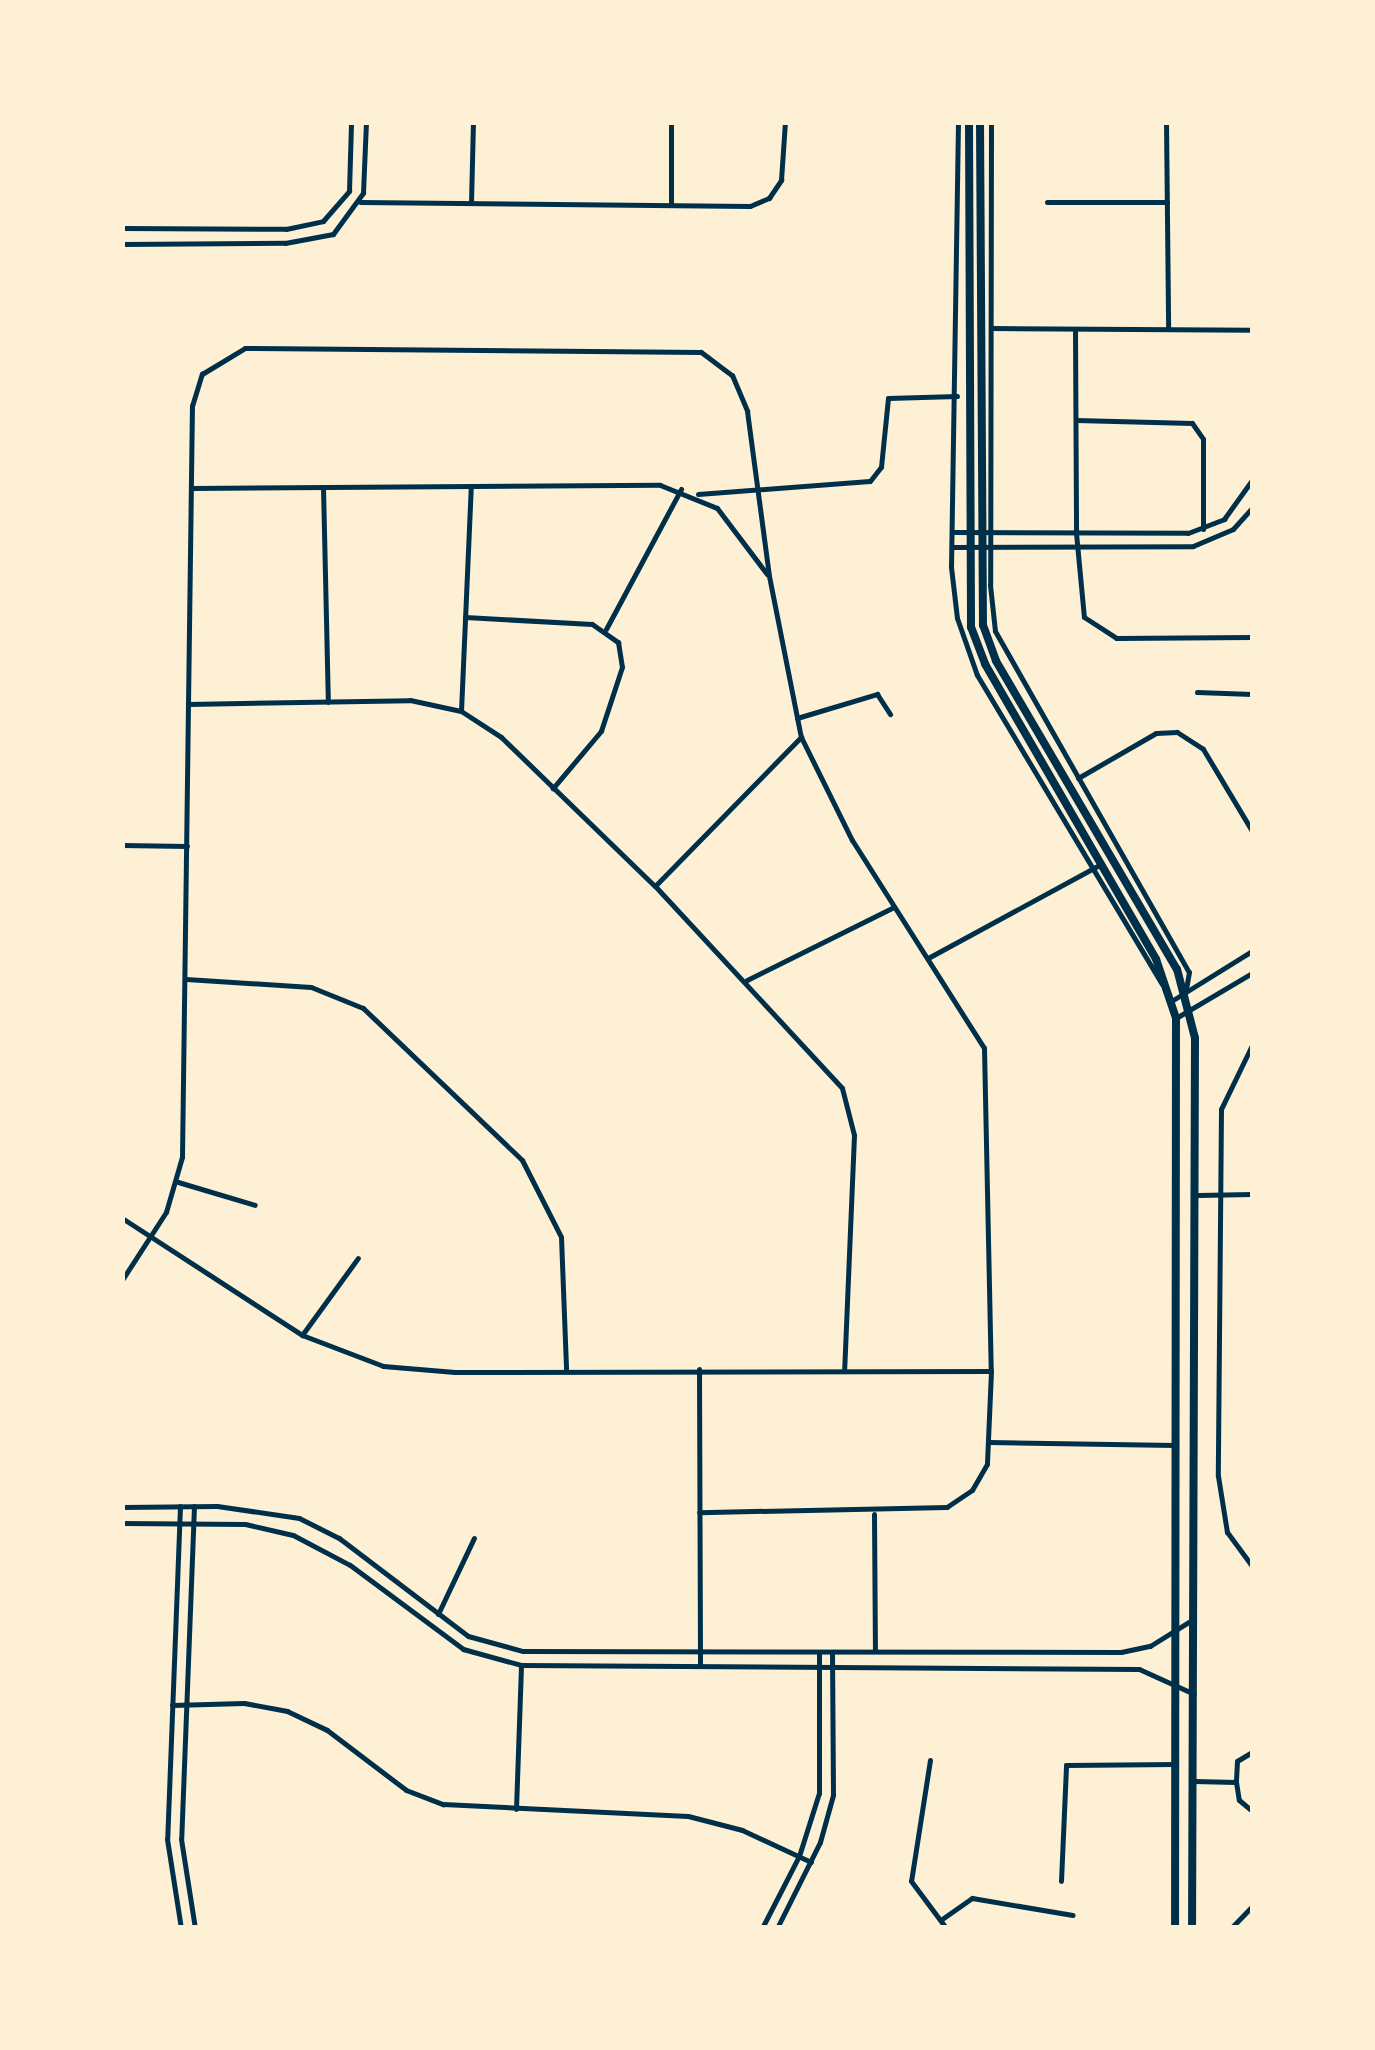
<!DOCTYPE html>
<html>
<head>
<meta charset="utf-8">
<style>
  body { margin:0 }
  #map { position:relative; width:1375px; height:2050px; overflow:hidden; background:#fdf0d5; font-family:Arial,sans-serif }
  div>[style] { position:absolute }
  .minor>* { height:5px; margin:-2.5px; padding:0 2.5px; transform-origin:2.5px; border-radius:2.5px; background:#003049 }
  .tertiary>* { height:8px; margin:-4px; padding:0 4px; transform-origin:4px; border-radius:4px; background:#003049 }
  span { translate:-50% -50%; white-space:nowrap; text-align:center; line-height:1.15; -webkit-text-stroke:10px #fdf0d5; paint-order:stroke }
  .frame { position:absolute; inset:0; border:125px solid #fdf0d5; pointer-events:none }
</style>
</head>
<body>
<div id="map">
  <div class="minor">
    <div style="left:958px;top:122px;width:445px;rotate:90.9deg"></div>
    <div style="left:951px;top:567px;width:51px;rotate:83.3deg"></div>
    <div style="left:957px;top:618px;width:60px;rotate:70.7deg"></div>
    <div style="left:977px;top:675px;width:360px;rotate:59.1deg"></div>
    <div style="left:991px;top:122px;width:463px;rotate:90.1deg"></div>
    <div style="left:990px;top:585px;width:46px;rotate:83.8deg"></div>
    <div style="left:995px;top:631px;width:392px;rotate:60.4deg"></div>
    <div style="left:1189px;top:972px;width:17px;rotate:100deg"></div>
    <div style="left:1166px;top:122px;width:207px;rotate:89.4deg"></div>
    <div style="left:360px;top:202px;width:390px;rotate:0.6deg"></div>
    <div style="left:750px;top:206px;width:21px;rotate:-23deg"></div>
    <div style="left:769px;top:198px;width:22px;rotate:-56deg"></div>
    <div style="left:781px;top:180px;width:58px;rotate:-86.1deg"></div>
    <div style="left:1047px;top:202px;width:120px"></div>
    <div style="left:471px;top:203px;width:81px;rotate:-88.6deg"></div>
    <div style="left:671px;top:205px;width:83px;rotate:-90deg"></div>
    <div style="left:122px;top:228px;width:164px;rotate:0.3deg"></div>
    <div style="left:286px;top:229px;width:38px;rotate:-12deg"></div>
    <div style="left:323px;top:221px;width:40px;rotate:-49deg"></div>
    <div style="left:349px;top:191px;width:69px;rotate:-88.3deg"></div>
    <div style="left:122px;top:244px;width:163px;rotate:-0.4deg"></div>
    <div style="left:285px;top:243px;width:49px;rotate:-10.6deg"></div>
    <div style="left:333px;top:234px;width:51px;rotate:-53.8deg"></div>
    <div style="left:363px;top:193px;width:71px;rotate:-87.6deg"></div>
    <div style="left:991px;top:328px;width:261px;rotate:0.4deg"></div>
    <div style="left:1075px;top:329px;width:204px;rotate:89.7deg"></div>
    <div style="left:1076px;top:533px;width:84px;rotate:84.6deg"></div>
    <div style="left:1084px;top:617px;width:38px;rotate:33deg"></div>
    <div style="left:1116px;top:638px;width:136px;rotate:-0.4deg"></div>
    <div style="left:1076px;top:420px;width:116px;rotate:1.5deg"></div>
    <div style="left:1192px;top:423px;width:19px;rotate:55deg"></div>
    <div style="left:1203px;top:439px;width:90px;rotate:90deg"></div>
    <div style="left:323px;top:487px;width:215px;rotate:88.7deg"></div>
    <div style="left:192px;top:488px;width:468px;rotate:-0.4deg"></div>
    <div style="left:660px;top:485px;width:61px;rotate:22deg"></div>
    <div style="left:717px;top:508px;width:83px;rotate:52.9deg"></div>
    <div style="left:698px;top:494px;width:172px;rotate:-4.3deg"></div>
    <div style="left:870px;top:481px;width:18px;rotate:-52deg"></div>
    <div style="left:881px;top:467px;width:69px;rotate:-84.2deg"></div>
    <div style="left:888px;top:398px;width:69px;rotate:-1.7deg"></div>
    <div style="left:954px;top:532px;width:234px;rotate:0.2deg"></div>
    <div style="left:1188px;top:533px;width:39px;rotate:-21deg"></div>
    <div style="left:1224px;top:519px;width:48px;rotate:-54.3deg"></div>
    <div style="left:952px;top:547px;width:241px;rotate:-0.2deg"></div>
    <div style="left:1193px;top:546px;width:43px;rotate:-23deg"></div>
    <div style="left:1233px;top:529px;width:28px;rotate:-48deg"></div>
    <div style="left:465px;top:617px;width:127px;rotate:3.2deg"></div>
    <div style="left:592px;top:624px;width:32px;rotate:35deg"></div>
    <div style="left:618px;top:642px;width:25px;rotate:81deg"></div>
    <div style="left:622px;top:667px;width:67px;rotate:108.2deg"></div>
    <div style="left:601px;top:731px;width:75px;rotate:130.1deg"></div>
    <div style="left:606px;top:629px;width:159px;rotate:-61.8deg"></div>
    <div style="left:1197px;top:692px;width:55px;rotate:2.1deg"></div>
    <div style="left:188px;top:704px;width:222px;rotate:-1deg"></div>
    <div style="left:410px;top:700px;width:52px;rotate:12.2deg"></div>
    <div style="left:461px;top:711px;width:48px;rotate:33deg"></div>
    <div style="left:501px;top:737px;width:214px;rotate:44.1deg"></div>
    <div style="left:655px;top:886px;width:275px;rotate:47.2deg"></div>
    <div style="left:842px;top:1088px;width:49px;rotate:75.7deg"></div>
    <div style="left:854px;top:1135px;width:234px;rotate:92.4deg"></div>
    <div style="left:461px;top:711px;width:225px;rotate:-87.5deg"></div>
    <div style="left:797px;top:718px;width:84px;rotate:-16.7deg"></div>
    <div style="left:877px;top:694px;width:24px;rotate:57deg"></div>
    <div style="left:1078px;top:778px;width:90px;rotate:-30deg"></div>
    <div style="left:1156px;top:733px;width:21px;rotate:-3deg"></div>
    <div style="left:1177px;top:732px;width:31px;rotate:33deg"></div>
    <div style="left:1203px;top:749px;width:96px;rotate:59.1deg"></div>
    <div style="left:122px;top:845px;width:65px;rotate:0.9deg"></div>
    <div style="left:655px;top:886px;width:209px;rotate:-45.6deg"></div>
    <div style="left:928px;top:958px;width:197px;rotate:-28.5deg"></div>
    <div style="left:186px;top:979px;width:125px;rotate:3.7deg"></div>
    <div style="left:311px;top:987px;width:56px;rotate:22deg"></div>
    <div style="left:363px;top:1008px;width:220px;rotate:43.7deg"></div>
    <div style="left:522px;top:1160px;width:86px;rotate:63.1deg"></div>
    <div style="left:561px;top:1237px;width:133px;rotate:87.8deg"></div>
    <div style="left:747px;top:980px;width:164px;rotate:-26.4deg"></div>
    <div style="left:1173px;top:1000px;width:93px;rotate:-31.8deg"></div>
    <div style="left:1176px;top:1018px;width:88px;rotate:-30.6deg"></div>
    <div style="left:1252px;top:1045px;width:71px;rotate:115.8deg"></div>
    <div style="left:1221px;top:1109px;width:367px;rotate:90.5deg"></div>
    <div style="left:1218px;top:1476px;width:57px;rotate:80.9deg"></div>
    <div style="left:1227px;top:1532px;width:42px;rotate:53.7deg"></div>
    <div style="left:178px;top:1182px;width:80px;rotate:16.6deg"></div>
    <div style="left:1198px;top:1195px;width:54px;rotate:-1.1deg"></div>
    <div style="left:122px;top:1218px;width:215px;rotate:33deg"></div>
    <div style="left:302px;top:1335px;width:87px;rotate:20.9deg"></div>
    <div style="left:383px;top:1366px;width:72px;rotate:4.8deg"></div>
    <div style="left:455px;top:1372px;width:536px;rotate:-0.11deg"></div>
    <div style="left:122px;top:1280px;width:81px;rotate:-57.1deg"></div>
    <div style="left:166px;top:1212px;width:57px;rotate:-73.8deg"></div>
    <div style="left:182px;top:1157px;width:751px;rotate:-89.24deg"></div>
    <div style="left:192px;top:406px;width:34px;rotate:-73deg"></div>
    <div style="left:202px;top:374px;width:50px;rotate:-31.2deg"></div>
    <div style="left:245px;top:348px;width:456px;rotate:0.5deg"></div>
    <div style="left:701px;top:352px;width:39px;rotate:37deg"></div>
    <div style="left:732px;top:375px;width:39px;rotate:67deg"></div>
    <div style="left:747px;top:411px;width:166px;rotate:82.4deg"></div>
    <div style="left:769px;top:576px;width:164px;rotate:78.8deg"></div>
    <div style="left:801px;top:737px;width:115px;rotate:63.7deg"></div>
    <div style="left:852px;top:840px;width:246px;rotate:57.6deg"></div>
    <div style="left:984px;top:1048px;width:323px;rotate:88.8deg"></div>
    <div style="left:991px;top:1371px;width:93px;rotate:92.5deg"></div>
    <div style="left:987px;top:1464px;width:30px;rotate:120deg"></div>
    <div style="left:972px;top:1490px;width:30px;rotate:146deg"></div>
    <div style="left:947px;top:1507px;width:248px;rotate:178.8deg"></div>
    <div style="left:302px;top:1335px;width:95px;rotate:-54deg"></div>
    <div style="left:699px;top:1369px;width:297px;rotate:89.8deg"></div>
    <div style="left:989px;top:1442px;width:186px;rotate:0.9deg"></div>
    <div style="left:180px;top:1506px;width:333px;rotate:92.2deg"></div>
    <div style="left:167px;top:1839px;width:90px;rotate:81.1deg"></div>
    <div style="left:194px;top:1506px;width:333px;rotate:92.2deg"></div>
    <div style="left:181px;top:1839px;width:90px;rotate:81.1deg"></div>
    <div style="left:122px;top:1507px;width:95px;rotate:-0.6deg"></div>
    <div style="left:217px;top:1506px;width:83px;rotate:8.3deg"></div>
    <div style="left:299px;top:1518px;width:45px;rotate:26.6deg"></div>
    <div style="left:339px;top:1538px;width:162px;rotate:37.2deg"></div>
    <div style="left:468px;top:1636px;width:57px;rotate:15.3deg"></div>
    <div style="left:523px;top:1651px;width:598px;rotate:0.1deg"></div>
    <div style="left:1121px;top:1652px;width:30px;rotate:-12deg"></div>
    <div style="left:1150px;top:1646px;width:49px;rotate:-31.8deg"></div>
    <div style="left:874px;top:1514px;width:137px;rotate:89.6deg"></div>
    <div style="left:122px;top:1523px;width:123px;rotate:0.5deg"></div>
    <div style="left:245px;top:1524px;width:49px;rotate:12.9deg"></div>
    <div style="left:293px;top:1535px;width:64px;rotate:27.8deg"></div>
    <div style="left:350px;top:1565px;width:141px;rotate:36.6deg"></div>
    <div style="left:463px;top:1649px;width:60px;rotate:15.4deg"></div>
    <div style="left:521px;top:1665px;width:618px;rotate:0.37deg"></div>
    <div style="left:1139px;top:1669px;width:60px;rotate:24.4deg"></div>
    <div style="left:438px;top:1614px;width:84px;rotate:-64.7deg"></div>
    <div style="left:172px;top:1705px;width:72px;rotate:-1.6deg"></div>
    <div style="left:244px;top:1703px;width:44px;rotate:10.5deg"></div>
    <div style="left:287px;top:1711px;width:44px;rotate:25.4deg"></div>
    <div style="left:327px;top:1730px;width:99px;rotate:37.2deg"></div>
    <div style="left:406px;top:1790px;width:40px;rotate:21deg"></div>
    <div style="left:443px;top:1804px;width:245px;rotate:2.8deg"></div>
    <div style="left:688px;top:1816px;width:56px;rotate:14.5deg"></div>
    <div style="left:742px;top:1830px;width:76px;rotate:24.9deg"></div>
    <div style="left:1252px;top:1752px;width:17px;rotate:149deg"></div>
    <div style="left:1237px;top:1761px;width:21px;rotate:93deg"></div>
    <div style="left:1236px;top:1782px;width:18px;rotate:81deg"></div>
    <div style="left:1239px;top:1800px;width:17px;rotate:40deg"></div>
    <div style="left:930px;top:1760px;width:122px;rotate:98.9deg"></div>
    <div style="left:911px;top:1881px;width:59px;rotate:53.3deg"></div>
    <div style="left:1194px;top:1781px;width:42px;rotate:1.4deg"></div>
    <div style="left:516px;top:1809px;width:144px;rotate:-88deg"></div>
    <div style="left:1061px;top:1881px;width:116px;rotate:-87.5deg"></div>
    <div style="left:1066px;top:1765px;width:109px;rotate:-0.5deg"></div>
    <div style="left:942px;top:1919px;width:37px;rotate:-35deg"></div>
    <div style="left:972px;top:1898px;width:102px;rotate:9.6deg"></div>
    <div style="left:762px;top:1928px;width:81px;rotate:-62.8deg"></div>
    <div style="left:799px;top:1856px;width:66px;rotate:-72.4deg"></div>
    <div style="left:819px;top:1793px;width:141px;rotate:-90deg"></div>
    <div style="left:777px;top:1928px;width:96px;rotate:-63.4deg"></div>
    <div style="left:820px;top:1842px;width:49px;rotate:-74.5deg"></div>
    <div style="left:833px;top:1795px;width:143px;rotate:-90.4deg"></div>
    <div style="left:1231px;top:1928px;width:30px;rotate:-46deg"></div>
  </div>
  <div class="tertiary">
    <div style="left:969px;top:122px;width:505px;rotate:89.77deg"></div>
    <div style="left:971px;top:627px;width:40px;rotate:69deg"></div>
    <div style="left:985px;top:664px;width:341px;rotate:59.9deg"></div>
    <div style="left:1156px;top:959px;width:62px;rotate:71.3deg"></div>
    <div style="left:1176px;top:1018px;width:910px;rotate:90.06deg"></div>
    <div style="left:980px;top:122px;width:503px;rotate:89.66deg"></div>
    <div style="left:983px;top:625px;width:38px;rotate:70deg"></div>
    <div style="left:996px;top:661px;width:357px;rotate:59.6deg"></div>
    <div style="left:1177px;top:969px;width:71px;rotate:75.4deg"></div>
    <div style="left:1195px;top:1038px;width:890px;rotate:90.19deg"></div>
  </div>
  <div class="frame"></div>
</div>
</body>
</html>
